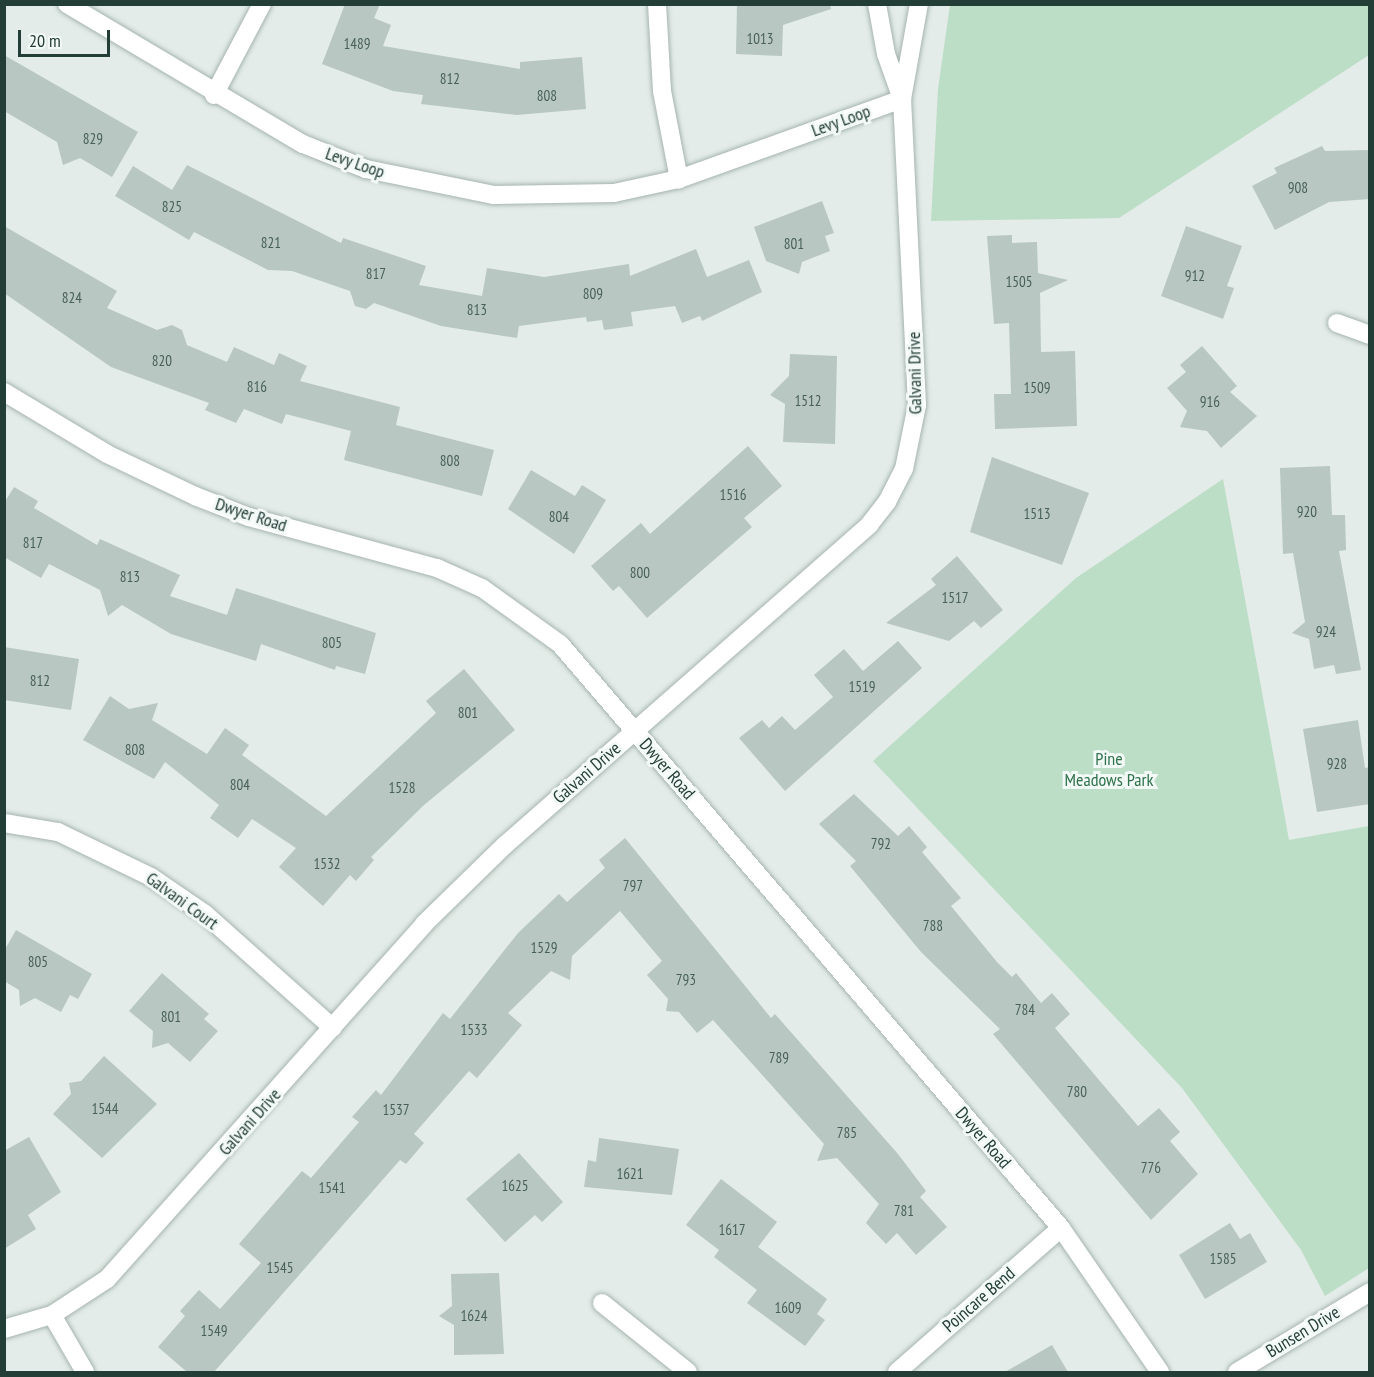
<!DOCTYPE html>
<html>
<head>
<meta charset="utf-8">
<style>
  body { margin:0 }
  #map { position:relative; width:1374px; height:1377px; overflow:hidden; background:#e3ece8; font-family:"PT Sans Narrow",sans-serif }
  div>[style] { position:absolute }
  .green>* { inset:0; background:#bcddc6 }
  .building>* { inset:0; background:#b8c7c1 }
  .roads { filter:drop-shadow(0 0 2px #a6b4af) drop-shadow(0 0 2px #a6b4af) }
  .minor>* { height:18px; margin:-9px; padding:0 9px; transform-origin:9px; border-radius:9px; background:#fff }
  span { translate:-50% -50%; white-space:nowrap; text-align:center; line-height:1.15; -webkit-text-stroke:6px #f3f9f6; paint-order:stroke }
  .number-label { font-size:15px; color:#48605a }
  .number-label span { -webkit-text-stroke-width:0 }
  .street-label { font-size:18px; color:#233d37 }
  .park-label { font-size:18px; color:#2e734b }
  .frame { position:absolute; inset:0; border:6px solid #233d37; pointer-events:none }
  .scale { position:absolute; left:18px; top:30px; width:92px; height:27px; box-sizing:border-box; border:3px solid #233d37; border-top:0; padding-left:8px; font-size:18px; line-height:21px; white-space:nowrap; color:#233d37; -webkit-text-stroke:4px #f3f9f6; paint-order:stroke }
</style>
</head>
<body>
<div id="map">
  <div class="green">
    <div style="clip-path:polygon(950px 5px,1369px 5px,1369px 55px,1119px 218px,931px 221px,938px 89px)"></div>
    <div style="clip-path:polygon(1223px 479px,1289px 840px,1369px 826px,1369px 1268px,1325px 1296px,1301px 1250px,1182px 1088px,873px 761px,1076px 578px)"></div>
  </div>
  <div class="building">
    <div style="clip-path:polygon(345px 4px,380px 4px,374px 18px,391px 25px,383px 46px,520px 69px,520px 62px,582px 57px,586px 109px,517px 115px,421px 104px,423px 95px,393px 91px,322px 64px)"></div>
    <div style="clip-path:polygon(737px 4px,830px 4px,831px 9px,783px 25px,782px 56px,736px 54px)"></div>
    <div style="clip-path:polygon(4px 55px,138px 132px,112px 177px,80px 158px,63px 165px,57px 142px,4px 111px)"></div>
    <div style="clip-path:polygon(1322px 146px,1325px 151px,1370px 150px,1370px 199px,1329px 202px,1275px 230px,1252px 186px,1277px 173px,1274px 168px)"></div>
    <div style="clip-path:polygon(187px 165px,341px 243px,343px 238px,426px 266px,419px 285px,482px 296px,487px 268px,544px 277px,629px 264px,630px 276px,696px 249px,707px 277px,749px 260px,762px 292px,702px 321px,700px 316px,682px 323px,675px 306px,631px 312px,633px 326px,604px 330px,602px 320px,587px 322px,586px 317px,519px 326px,517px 338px,441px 326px,374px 303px,366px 309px,355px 306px,350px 291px,292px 271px,268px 270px,194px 232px,189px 240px,115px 196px,133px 166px,172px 190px)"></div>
    <div style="clip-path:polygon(822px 201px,834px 233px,825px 236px,830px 251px,802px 262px,799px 274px,766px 261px,754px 227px)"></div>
    <div style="clip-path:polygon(4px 226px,117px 291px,107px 308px,157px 330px,172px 325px,182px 330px,187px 345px,227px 362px,234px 347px,274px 365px,279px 353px,307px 366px,300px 381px,400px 407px,396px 425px,494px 450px,482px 496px,344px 460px,351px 431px,286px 414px,282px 424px,244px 409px,236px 423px,205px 410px,209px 403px,111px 367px,4px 293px)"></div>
    <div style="clip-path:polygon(1186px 226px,1242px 246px,1227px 286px,1234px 288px,1223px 319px,1161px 296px)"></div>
    <div style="clip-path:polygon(1012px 235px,1012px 243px,1037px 242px,1038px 273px,1068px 280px,1040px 293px,1041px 352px,1075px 351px,1077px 426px,995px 429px,994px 394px,1011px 394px,1009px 323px,994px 324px,987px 236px)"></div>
    <div style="clip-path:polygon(1202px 346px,1237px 386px,1230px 392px,1257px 416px,1221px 448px,1207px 431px,1180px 427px,1187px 411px,1167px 388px,1186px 372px,1180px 365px)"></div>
    <div style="clip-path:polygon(790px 354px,837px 356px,835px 444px,783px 442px,785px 404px,770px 395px,789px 376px)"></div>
    <div style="clip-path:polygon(748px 446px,782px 486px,744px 518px,752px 527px,647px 618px,619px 586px,613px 591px,591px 566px,641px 523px,650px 534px)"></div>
    <div style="clip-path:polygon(992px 457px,1089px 493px,1062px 565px,970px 532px)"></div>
    <div style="clip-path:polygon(1330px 466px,1332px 515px,1345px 515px,1346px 550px,1339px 551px,1361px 670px,1336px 674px,1334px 665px,1314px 669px,1309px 639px,1292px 633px,1305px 622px,1293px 553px,1283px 554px,1280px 468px)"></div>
    <div style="clip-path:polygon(531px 470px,575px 496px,582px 485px,606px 500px,574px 554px,508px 509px)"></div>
    <div style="clip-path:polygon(14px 487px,38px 501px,34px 508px,97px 545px,100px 539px,180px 575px,170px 596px,227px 615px,236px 588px,376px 633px,365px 674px,336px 666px,335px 670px,261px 644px,256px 661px,171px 634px,122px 605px,108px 616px,100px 590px,49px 564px,41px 578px,4px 557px,4px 503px)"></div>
    <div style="clip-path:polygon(957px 556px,1003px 610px,981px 628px,974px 621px,949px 641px,886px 623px,936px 585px,931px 579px)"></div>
    <div style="clip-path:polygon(898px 641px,922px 668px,785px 791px,739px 738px,762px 720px,769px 728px,782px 716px,795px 730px,833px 697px,814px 675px,844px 649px,863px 671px)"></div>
    <div style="clip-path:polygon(4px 647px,79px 659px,71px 710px,4px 700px)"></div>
    <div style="clip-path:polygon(464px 669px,515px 730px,424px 805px,371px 857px,374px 860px,356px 881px,350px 875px,323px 906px,279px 867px,296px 848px,252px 819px,238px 838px,210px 818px,219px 805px,165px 762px,154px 779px,83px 740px,110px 696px,129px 709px,158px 703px,152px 720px,207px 754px,225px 728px,249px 745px,242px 755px,326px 816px,436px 713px,426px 701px)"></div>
    <div style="clip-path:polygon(1358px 720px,1365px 768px,1370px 767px,1370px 804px,1317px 812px,1303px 729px)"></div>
    <div style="clip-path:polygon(854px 794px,898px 836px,909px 826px,927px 847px,922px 852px,961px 898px,951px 906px,997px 962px,1012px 977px,1016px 973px,1041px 1003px,1052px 993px,1070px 1014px,1055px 1028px,1138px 1126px,1159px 1108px,1180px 1132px,1170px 1141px,1198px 1174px,1151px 1220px,993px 1034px,1000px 1029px,921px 952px,850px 866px,856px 861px,819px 824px)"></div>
    <div style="clip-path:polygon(625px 838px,771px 1018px,775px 1014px,898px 1154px,926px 1191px,920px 1197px,947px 1227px,916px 1255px,897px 1233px,886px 1244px,866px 1223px,879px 1204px,837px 1158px,817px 1161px,824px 1144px,713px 1020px,697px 1033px,679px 1012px,666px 1011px,668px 999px,647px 975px,662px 961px,620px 911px,572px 956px,570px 980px,551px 971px,508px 1013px,522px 1025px,477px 1078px,469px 1071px,414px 1134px,424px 1143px,406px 1164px,400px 1160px,214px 1372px,187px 1372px,158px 1347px,185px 1316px,180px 1311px,199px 1290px,220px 1309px,261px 1263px,239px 1244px,302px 1171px,311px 1178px,359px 1122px,352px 1117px,376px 1090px,381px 1095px,443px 1013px,450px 1019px,518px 933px,559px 894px,567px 902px,605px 868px,599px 860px)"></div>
    <div style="clip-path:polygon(16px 930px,92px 974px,78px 999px,70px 995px,61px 1012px,35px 998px,20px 1006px,19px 990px,4px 981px,4px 951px)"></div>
    <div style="clip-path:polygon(162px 973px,209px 1014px,204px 1019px,218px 1031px,190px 1062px,168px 1043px,152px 1048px,153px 1031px,129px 1011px)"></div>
    <div style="clip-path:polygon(104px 1056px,157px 1104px,102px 1158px,53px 1114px,71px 1094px,69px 1083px,81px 1081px)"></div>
    <div style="clip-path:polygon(29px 1137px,61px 1192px,28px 1215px,36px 1229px,4px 1249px,4px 1151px)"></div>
    <div style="clip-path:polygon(599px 1138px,679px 1149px,672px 1195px,584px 1187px,588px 1160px,596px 1162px)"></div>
    <div style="clip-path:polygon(519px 1153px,563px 1202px,542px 1222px,535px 1215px,505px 1242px,466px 1199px)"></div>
    <div style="clip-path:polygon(721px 1179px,777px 1222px,758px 1247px,827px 1299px,817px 1314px,825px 1320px,805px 1346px,747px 1303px,757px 1290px,714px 1257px,719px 1250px,686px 1225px)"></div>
    <div style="clip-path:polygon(1230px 1223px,1240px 1239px,1250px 1233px,1267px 1262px,1205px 1299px,1179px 1255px)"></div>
    <div style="clip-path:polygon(499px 1273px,504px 1354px,454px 1355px,454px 1325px,439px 1316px,452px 1306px,451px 1274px)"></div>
    <div style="clip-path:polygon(1052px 1345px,1068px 1372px,1005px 1372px)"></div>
  </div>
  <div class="roads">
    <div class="minor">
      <div style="left:67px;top:4px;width:274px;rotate:30.7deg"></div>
      <div style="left:303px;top:144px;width:68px;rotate:21.6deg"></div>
      <div style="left:366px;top:169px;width:131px;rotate:11.5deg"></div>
      <div style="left:494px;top:195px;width:120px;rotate:-1deg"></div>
      <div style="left:614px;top:193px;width:66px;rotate:-12.2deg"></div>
      <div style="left:679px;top:179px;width:237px;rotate:-19.7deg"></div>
      <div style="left:657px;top:4px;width:87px;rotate:86.7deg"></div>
      <div style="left:662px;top:91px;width:90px;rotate:79.1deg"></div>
      <div style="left:214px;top:95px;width:103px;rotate:-62.2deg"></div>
      <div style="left:902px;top:99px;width:97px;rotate:-79.9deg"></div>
      <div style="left:1337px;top:323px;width:35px;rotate:20deg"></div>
      <div style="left:4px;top:392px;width:120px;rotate:31deg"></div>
      <div style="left:107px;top:454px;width:98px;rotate:25.5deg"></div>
      <div style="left:195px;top:496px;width:58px;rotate:21.3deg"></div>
      <div style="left:249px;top:517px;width:195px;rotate:15.2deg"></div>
      <div style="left:437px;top:568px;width:49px;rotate:24deg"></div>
      <div style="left:482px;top:588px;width:96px;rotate:35.7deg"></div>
      <div style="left:560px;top:644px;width:769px;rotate:49.37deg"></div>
      <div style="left:1061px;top:1228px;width:175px;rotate:55.5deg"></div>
      <div style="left:4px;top:823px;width:55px;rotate:9.5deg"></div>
      <div style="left:58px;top:832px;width:103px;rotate:25.8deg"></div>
      <div style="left:151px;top:877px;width:65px;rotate:34.4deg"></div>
      <div style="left:205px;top:914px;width:171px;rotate:41.7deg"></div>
      <div style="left:602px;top:1303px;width:110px;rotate:38.7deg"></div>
      <div style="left:52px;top:1315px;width:66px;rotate:59.9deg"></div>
      <div style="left:4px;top:1329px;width:50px;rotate:-16.3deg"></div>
      <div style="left:52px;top:1315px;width:66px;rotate:-33.2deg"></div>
      <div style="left:107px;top:1279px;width:476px;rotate:-48.2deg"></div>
      <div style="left:424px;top:924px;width:113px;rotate:-44.3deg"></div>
      <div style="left:505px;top:845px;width:485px;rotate:-41.3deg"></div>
      <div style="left:869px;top:525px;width:29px;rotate:-52deg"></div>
      <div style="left:887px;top:502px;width:37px;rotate:-63deg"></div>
      <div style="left:904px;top:469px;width:65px;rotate:-78.5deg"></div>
      <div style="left:917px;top:405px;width:306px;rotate:-92.8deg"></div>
      <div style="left:902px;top:99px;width:48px;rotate:-109.6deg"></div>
      <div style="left:886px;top:54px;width:51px;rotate:-100.2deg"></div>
      <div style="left:897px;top:1372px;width:218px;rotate:-41.3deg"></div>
      <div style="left:1237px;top:1372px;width:155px;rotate:-31deg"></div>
    </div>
  </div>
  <div class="number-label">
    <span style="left:760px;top:39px">1013</span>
    <span style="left:357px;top:44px">1489</span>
    <span style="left:450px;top:79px">812</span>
    <span style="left:547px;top:96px">808</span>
    <span style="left:93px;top:139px">829</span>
    <span style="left:1298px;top:188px">908</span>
    <span style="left:172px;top:207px">825</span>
    <span style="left:271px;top:243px">821</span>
    <span style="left:794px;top:244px">801</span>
    <span style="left:376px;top:274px">817</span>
    <span style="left:1195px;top:276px">912</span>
    <span style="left:1019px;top:282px">1505</span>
    <span style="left:593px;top:294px">809</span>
    <span style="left:72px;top:298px">824</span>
    <span style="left:477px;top:310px">813</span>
    <span style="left:162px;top:361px">820</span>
    <span style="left:257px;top:387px">816</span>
    <span style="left:1037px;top:388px">1509</span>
    <span style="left:808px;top:401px">1512</span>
    <span style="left:1210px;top:402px">916</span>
    <span style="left:450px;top:461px">808</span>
    <span style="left:733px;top:495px">1516</span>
    <span style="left:1307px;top:512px">920</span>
    <span style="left:1037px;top:514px">1513</span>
    <span style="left:559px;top:517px">804</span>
    <span style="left:33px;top:543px">817</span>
    <span style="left:640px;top:573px">800</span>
    <span style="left:130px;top:577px">813</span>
    <span style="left:955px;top:598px">1517</span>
    <span style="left:1326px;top:632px">924</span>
    <span style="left:332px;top:643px">805</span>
    <span style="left:40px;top:681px">812</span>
    <span style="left:862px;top:687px">1519</span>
    <span style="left:468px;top:713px">801</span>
    <span style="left:135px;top:750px">808</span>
    <span style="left:1337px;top:764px">928</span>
    <span style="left:240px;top:785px">804</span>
    <span style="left:402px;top:788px">1528</span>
    <span style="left:881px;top:844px">792</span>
    <span style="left:327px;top:864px">1532</span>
    <span style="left:633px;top:886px">797</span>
    <span style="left:933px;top:926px">788</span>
    <span style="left:544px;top:948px">1529</span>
    <span style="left:38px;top:962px">805</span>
    <span style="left:686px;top:980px">793</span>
    <span style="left:1025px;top:1010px">784</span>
    <span style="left:171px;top:1017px">801</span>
    <span style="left:474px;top:1030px">1533</span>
    <span style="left:779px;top:1058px">789</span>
    <span style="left:1077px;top:1092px">780</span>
    <span style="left:105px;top:1109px">1544</span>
    <span style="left:396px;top:1110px">1537</span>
    <span style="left:847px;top:1133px">785</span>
    <span style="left:1151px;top:1168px">776</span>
    <span style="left:630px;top:1174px">1621</span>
    <span style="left:515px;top:1186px">1625</span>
    <span style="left:332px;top:1188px">1541</span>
    <span style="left:904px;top:1211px">781</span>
    <span style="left:732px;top:1230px">1617</span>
    <span style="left:1223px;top:1259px">1585</span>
    <span style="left:280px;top:1268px">1545</span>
    <span style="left:788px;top:1308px">1609</span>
    <span style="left:474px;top:1316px">1624</span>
    <span style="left:214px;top:1331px">1549</span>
  </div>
  <div class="street-label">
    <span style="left:841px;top:121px;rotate:-20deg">Levy Loop</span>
    <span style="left:355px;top:163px;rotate:19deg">Levy Loop</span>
    <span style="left:915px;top:373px;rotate:-91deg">Galvani Drive</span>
    <span style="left:251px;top:515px;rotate:18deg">Dwyer Road</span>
    <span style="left:667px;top:769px;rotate:49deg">Dwyer Road</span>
    <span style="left:587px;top:773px;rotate:-41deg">Galvani Drive</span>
    <span style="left:182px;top:901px;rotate:36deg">Galvani Court</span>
    <span style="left:250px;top:1122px;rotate:-48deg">Galvani Drive</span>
    <span style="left:983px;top:1138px;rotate:49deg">Dwyer Road</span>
    <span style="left:979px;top:1300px;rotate:-41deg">Poincare Bend</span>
    <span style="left:1303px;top:1332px;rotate:-31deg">Bunsen Drive</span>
  </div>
  <div class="park-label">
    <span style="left:1109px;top:770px">Pine<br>Meadows Park</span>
  </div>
  <div class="frame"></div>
  <div class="scale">20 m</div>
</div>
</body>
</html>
